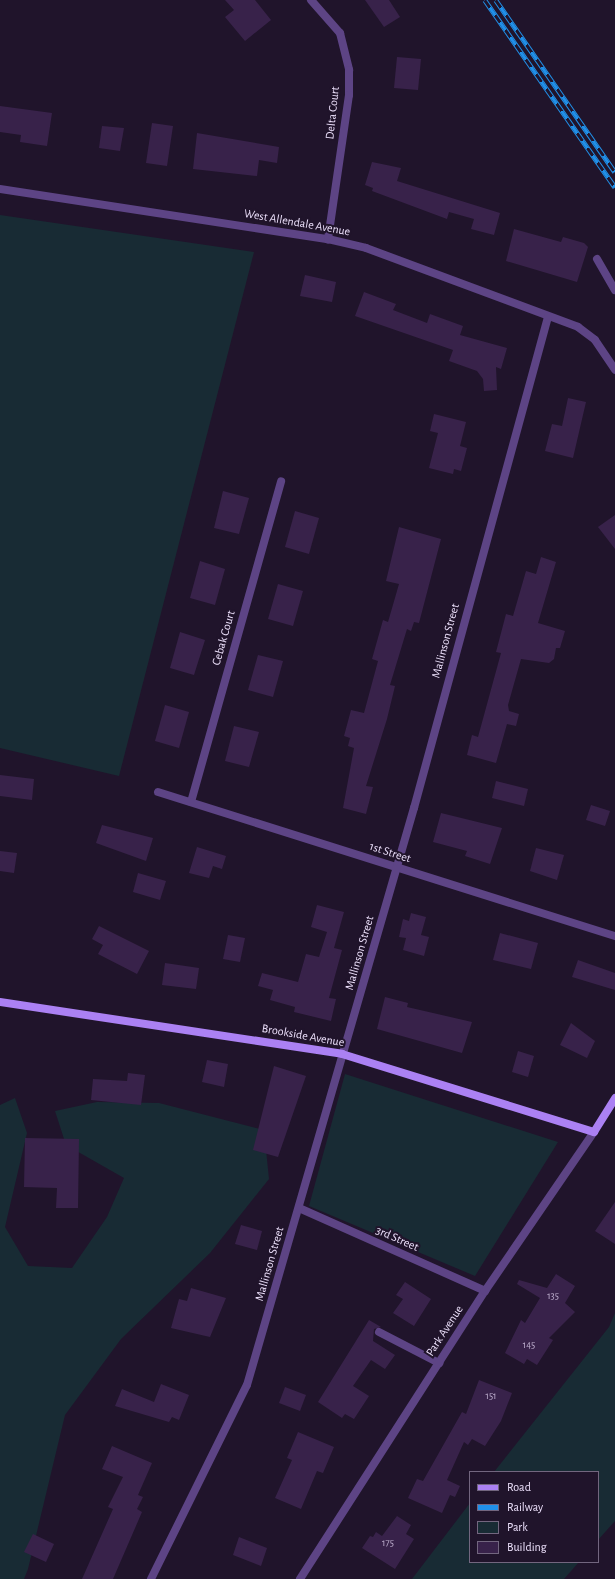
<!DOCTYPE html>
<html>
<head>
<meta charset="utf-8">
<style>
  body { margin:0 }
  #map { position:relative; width:615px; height:1579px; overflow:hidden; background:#20142b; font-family:"Alegreya Sans",sans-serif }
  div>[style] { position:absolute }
  .green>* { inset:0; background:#182b34 }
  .building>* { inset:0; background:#38224a }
  .service>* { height:8px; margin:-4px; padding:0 4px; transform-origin:4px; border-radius:4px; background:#5d4485 }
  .minor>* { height:8px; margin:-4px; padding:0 4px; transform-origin:4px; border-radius:4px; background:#5d4485 }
  .secondary>* { height:8px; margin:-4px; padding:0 4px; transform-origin:4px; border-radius:4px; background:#ab81f3 }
  .rail>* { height:4.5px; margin-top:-2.25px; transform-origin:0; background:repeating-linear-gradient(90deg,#20142b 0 9px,#2090e9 0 18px); box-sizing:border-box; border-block:1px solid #2090e9 }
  span { translate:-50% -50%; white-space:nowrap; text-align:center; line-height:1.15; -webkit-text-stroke:4px #20142b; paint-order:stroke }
  .number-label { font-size:10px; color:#c0b1d0 }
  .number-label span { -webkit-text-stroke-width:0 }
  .street-label { font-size:12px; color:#ede1fc }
  .legend { position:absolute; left:469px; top:1471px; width:130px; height:92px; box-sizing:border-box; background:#20142b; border:1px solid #72667f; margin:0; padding:5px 7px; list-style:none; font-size:12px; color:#ede1fc }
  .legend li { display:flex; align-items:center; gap:8px; height:20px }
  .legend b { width:20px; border:1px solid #72667f }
</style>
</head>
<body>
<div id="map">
  <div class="green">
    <div style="clip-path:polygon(0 215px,254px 252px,119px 776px,0 748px)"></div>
    <div style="clip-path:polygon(345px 1074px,558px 1142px,475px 1276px,309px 1206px)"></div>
    <div style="clip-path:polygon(15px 1098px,27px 1133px,5px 1227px,28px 1266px,72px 1268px,107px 1217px,124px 1178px,66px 1145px,55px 1111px,97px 1102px,159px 1103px,264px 1130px,269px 1179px,210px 1253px,121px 1339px,65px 1415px,28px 1569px,24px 1579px,0 1579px,0 1105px)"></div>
    <div style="clip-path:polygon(615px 1313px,615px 1521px,598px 1540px,598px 1472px,494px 1472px,609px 1327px)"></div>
    <div style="clip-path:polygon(470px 1503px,470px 1562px,579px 1562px,564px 1579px,412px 1579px)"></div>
  </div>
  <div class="building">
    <div style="clip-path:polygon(225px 0,255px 0,271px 20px,245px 41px,225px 17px,234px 10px)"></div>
    <div style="clip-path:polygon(365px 0,389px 0,400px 17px,384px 27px)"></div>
    <div style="clip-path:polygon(397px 57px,421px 59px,418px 90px,394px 88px)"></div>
    <div style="clip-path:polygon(0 106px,52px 113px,47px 146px,20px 142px,21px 135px,0 132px)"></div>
    <div style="clip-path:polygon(152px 123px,173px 126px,167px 166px,146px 163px)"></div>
    <div style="clip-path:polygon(102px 126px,124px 128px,120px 151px,99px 148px)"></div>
    <div style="clip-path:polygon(197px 133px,279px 147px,277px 163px,259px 160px,257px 176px,193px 169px)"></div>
    <div style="clip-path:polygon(372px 162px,401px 168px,397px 181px,500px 213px,494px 235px,471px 229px,474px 219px,449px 212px,447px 219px,372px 191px,373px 188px,365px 185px)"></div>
    <div style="clip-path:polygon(514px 229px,561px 242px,563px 237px,584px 243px,588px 247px,577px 282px,506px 261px)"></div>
    <div style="clip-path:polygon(305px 275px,336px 282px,332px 302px,300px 296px)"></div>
    <div style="clip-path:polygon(364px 292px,396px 304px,393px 310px,427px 323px,430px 314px,463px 326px,460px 335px,507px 348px,501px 369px,496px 367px,497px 390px,484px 391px,483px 379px,477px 371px,449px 361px,453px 350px,355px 316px)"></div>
    <div style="clip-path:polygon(568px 398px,586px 402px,573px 458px,545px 451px,552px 424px,562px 426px)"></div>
    <div style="clip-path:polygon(434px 414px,466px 422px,460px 446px,467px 448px,461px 471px,454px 469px,453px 474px,429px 468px,438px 433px,430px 431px)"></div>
    <div style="clip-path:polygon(223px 491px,249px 498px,239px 534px,214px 528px)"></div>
    <div style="clip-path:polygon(295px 511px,319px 518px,309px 554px,285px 547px)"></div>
    <div style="clip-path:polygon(615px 515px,615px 549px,598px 527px)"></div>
    <div style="clip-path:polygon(399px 527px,441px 539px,419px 623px,414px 622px,411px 631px,407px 629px,390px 685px,395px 686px,387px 719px,366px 786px,373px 787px,366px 814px,343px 808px,354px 748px,348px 746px,350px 738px,344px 736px,351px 710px,364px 713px,378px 661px,372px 659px,383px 620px,388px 622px,399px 584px,386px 581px)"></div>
    <div style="clip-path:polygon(541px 557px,556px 562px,538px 623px,565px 631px,560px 648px,556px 648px,554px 659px,549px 663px,521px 659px,508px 705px,509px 711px,519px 714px,516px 726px,507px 724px,496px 763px,467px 755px,472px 735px,478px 737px,501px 653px,496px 652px,506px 614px,513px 616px,526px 571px,536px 574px)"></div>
    <div style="clip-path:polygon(200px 561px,225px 569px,215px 605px,190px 598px)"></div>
    <div style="clip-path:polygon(278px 584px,303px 591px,293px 626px,268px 619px)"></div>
    <div style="clip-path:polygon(180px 632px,205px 640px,194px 675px,170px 668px)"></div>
    <div style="clip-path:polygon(258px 655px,283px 661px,273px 697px,248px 690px)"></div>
    <div style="clip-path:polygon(165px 705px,189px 712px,179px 748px,155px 741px)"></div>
    <div style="clip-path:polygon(234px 726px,259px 732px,249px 767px,225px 761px)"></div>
    <div style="clip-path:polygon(0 775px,34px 779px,32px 800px,0 796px)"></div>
    <div style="clip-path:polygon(496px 781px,528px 789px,524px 806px,492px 798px)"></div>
    <div style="clip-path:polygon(591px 805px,610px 811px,605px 826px,586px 820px)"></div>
    <div style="clip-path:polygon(441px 813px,502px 828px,490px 864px,465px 856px,467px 851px,433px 842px)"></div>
    <div style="clip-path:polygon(102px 825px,153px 838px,146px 861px,96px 843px)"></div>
    <div style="clip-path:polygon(197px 847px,226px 856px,222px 869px,213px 866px,209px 878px,189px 873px)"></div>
    <div style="clip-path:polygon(536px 848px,564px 855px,557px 880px,530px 871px)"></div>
    <div style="clip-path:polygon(0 851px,17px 853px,14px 873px,0 871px)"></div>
    <div style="clip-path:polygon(138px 873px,166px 881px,160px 900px,133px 892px)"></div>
    <div style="clip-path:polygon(317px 905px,344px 912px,334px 948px,342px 950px,329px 998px,336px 999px,331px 1021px,294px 1012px,295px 1007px,270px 1000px,273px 990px,258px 986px,262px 973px,298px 982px,306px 954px,319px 957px,327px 932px,311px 927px)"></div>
    <div style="clip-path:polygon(411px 913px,426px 917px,421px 935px,429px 937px,424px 956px,403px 950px,406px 938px,399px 937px,403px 919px,409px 921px)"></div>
    <div style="clip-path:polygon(99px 926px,149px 951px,137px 974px,98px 954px,103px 945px,92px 939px)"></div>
    <div style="clip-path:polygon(500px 933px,538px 943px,531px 969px,493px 960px)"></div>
    <div style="clip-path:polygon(228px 935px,245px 938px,240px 962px,223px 959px)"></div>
    <div style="clip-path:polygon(578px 960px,615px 973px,615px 990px,572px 977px)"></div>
    <div style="clip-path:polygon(165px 963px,199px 968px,196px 989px,162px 985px)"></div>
    <div style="clip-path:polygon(385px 997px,408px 1003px,407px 1007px,472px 1022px,462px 1053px,377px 1029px)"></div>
    <div style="clip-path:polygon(571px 1023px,595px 1041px,587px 1058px,560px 1045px)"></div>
    <div style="clip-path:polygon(518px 1051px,534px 1056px,528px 1077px,512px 1072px)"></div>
    <div style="clip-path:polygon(207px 1060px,228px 1064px,224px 1087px,202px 1082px)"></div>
    <div style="clip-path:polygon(274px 1066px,306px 1076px,278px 1157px,253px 1150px)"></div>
    <div style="clip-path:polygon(128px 1073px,145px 1075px,141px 1105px,91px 1100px,93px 1079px,127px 1081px)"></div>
    <div style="clip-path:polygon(25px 1138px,79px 1139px,78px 1208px,56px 1208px,57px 1188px,24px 1187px)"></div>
    <div style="clip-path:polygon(615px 1202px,615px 1244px,595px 1231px)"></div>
    <div style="clip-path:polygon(241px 1225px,262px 1231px,257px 1250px,235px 1244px)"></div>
    <div style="clip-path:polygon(556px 1274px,575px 1286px,565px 1303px,575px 1312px,549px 1338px,553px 1340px,537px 1365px,527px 1359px,524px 1364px,505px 1353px,521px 1320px,525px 1323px,540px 1298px,517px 1284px,519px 1280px,547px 1288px)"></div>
    <div style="clip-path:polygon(405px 1282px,431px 1299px,414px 1326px,393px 1313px,403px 1299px,396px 1295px)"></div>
    <div style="clip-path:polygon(191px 1288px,226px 1298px,210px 1337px,171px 1328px,179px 1299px,187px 1301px)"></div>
    <div style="clip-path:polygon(369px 1320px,381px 1327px,374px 1329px,373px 1341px,395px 1355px,385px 1369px,371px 1360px,353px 1386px,369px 1396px,354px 1419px,345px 1414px,342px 1418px,318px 1402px)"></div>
    <div style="clip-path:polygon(479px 1380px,512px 1393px,501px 1421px,485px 1446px,472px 1439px,468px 1445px,464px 1442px,447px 1480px,460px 1486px,455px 1497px,450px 1495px,442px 1513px,408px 1498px,417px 1479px,423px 1481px,462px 1412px,466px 1414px)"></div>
    <div style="clip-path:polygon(161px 1384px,189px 1395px,179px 1420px,172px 1417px,169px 1422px,115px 1406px,122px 1389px,154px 1402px)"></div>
    <div style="clip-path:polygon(285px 1387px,306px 1395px,300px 1411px,279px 1403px)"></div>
    <div style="clip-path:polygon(298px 1432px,334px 1447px,323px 1473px,317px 1471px,301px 1509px,275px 1498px,292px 1460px,287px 1458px)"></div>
    <div style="clip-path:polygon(112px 1446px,152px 1463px,138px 1495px,143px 1497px,137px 1509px,142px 1512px,113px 1579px,82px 1579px,113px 1509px,108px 1507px,123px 1477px,102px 1469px)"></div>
    <div style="clip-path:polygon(397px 1516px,411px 1525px,406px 1534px,414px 1539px,395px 1569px,362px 1548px,370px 1536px,373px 1537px,376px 1532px,382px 1536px)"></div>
    <div style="clip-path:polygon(33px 1534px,54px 1544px,46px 1562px,24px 1552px)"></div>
    <div style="clip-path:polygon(239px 1537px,267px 1548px,261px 1566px,233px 1555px)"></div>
  </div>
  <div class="service">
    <div style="left:597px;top:259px;width:36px;rotate:60deg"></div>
    <div style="left:191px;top:802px;width:333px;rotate:-74.3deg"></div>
    <div style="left:379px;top:1332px;width:68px;rotate:27.3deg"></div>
  </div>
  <div class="minor">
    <div style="left:311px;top:0;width:44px;rotate:48.7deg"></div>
    <div style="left:340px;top:33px;width:38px;rotate:76deg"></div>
    <div style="left:349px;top:70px;width:25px;rotate:90deg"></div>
    <div style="left:349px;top:95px;width:146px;rotate:98.3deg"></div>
    <div style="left:0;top:189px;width:332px;rotate:8.7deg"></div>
    <div style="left:328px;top:239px;width:39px;rotate:13deg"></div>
    <div style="left:366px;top:248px;width:226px;rotate:20.4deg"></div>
    <div style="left:578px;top:327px;width:21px;rotate:37deg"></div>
    <div style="left:595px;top:340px;width:36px;rotate:56deg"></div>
    <div style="left:158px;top:792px;width:479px;rotate:17.5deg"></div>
    <div style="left:299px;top:1208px;width:204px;rotate:24deg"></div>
    <div style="left:151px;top:1579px;width:216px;rotate:-63.7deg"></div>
    <div style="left:247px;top:1385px;width:601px;rotate:-73.86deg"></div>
    <div style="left:414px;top:808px;width:509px;rotate:-74.74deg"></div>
    <div style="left:300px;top:1579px;width:342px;rotate:-57.3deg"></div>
    <div style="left:485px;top:1291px;width:193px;rotate:-55.6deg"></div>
  </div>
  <div class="secondary">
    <div style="left:0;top:1002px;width:346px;rotate:8.6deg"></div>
    <div style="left:342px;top:1054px;width:264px;rotate:17.2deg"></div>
    <div style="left:594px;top:1132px;width:40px;rotate:-58deg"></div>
  </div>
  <div class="rail">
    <div style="left:485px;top:0;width:228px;rotate:55.2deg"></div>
    <div style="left:496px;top:0;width:209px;rotate:55.3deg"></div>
  </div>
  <div class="number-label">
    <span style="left:553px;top:1297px">135</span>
    <span style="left:529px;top:1346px">145</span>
    <span style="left:491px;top:1397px">151</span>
    <span style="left:388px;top:1544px">175</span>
  </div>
  <div class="street-label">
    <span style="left:333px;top:113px;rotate:-84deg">Delta Court</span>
    <span style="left:297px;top:223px;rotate:10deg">West Allendale Avenue</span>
    <span style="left:224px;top:638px;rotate:-74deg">Cebak Court</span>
    <span style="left:446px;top:641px;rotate:-75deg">Mallinson Street</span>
    <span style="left:390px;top:853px;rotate:18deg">1st Street</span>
    <span style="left:360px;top:953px;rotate:-74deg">Mallinson Street</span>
    <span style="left:303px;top:1036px;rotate:10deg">Brookside Avenue</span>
    <span style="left:397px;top:1239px;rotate:24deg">3rd Street</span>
    <span style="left:270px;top:1264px;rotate:-74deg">Mallinson Street</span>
    <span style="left:445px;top:1331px;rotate:-57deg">Park Avenue</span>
  </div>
  <ul class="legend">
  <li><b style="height:5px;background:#ab81f3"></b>Road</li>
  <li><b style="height:5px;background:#2090e9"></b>Railway</li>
  <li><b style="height:11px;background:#182b34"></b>Park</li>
  <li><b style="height:11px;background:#38224a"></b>Building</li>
  </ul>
</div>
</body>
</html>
